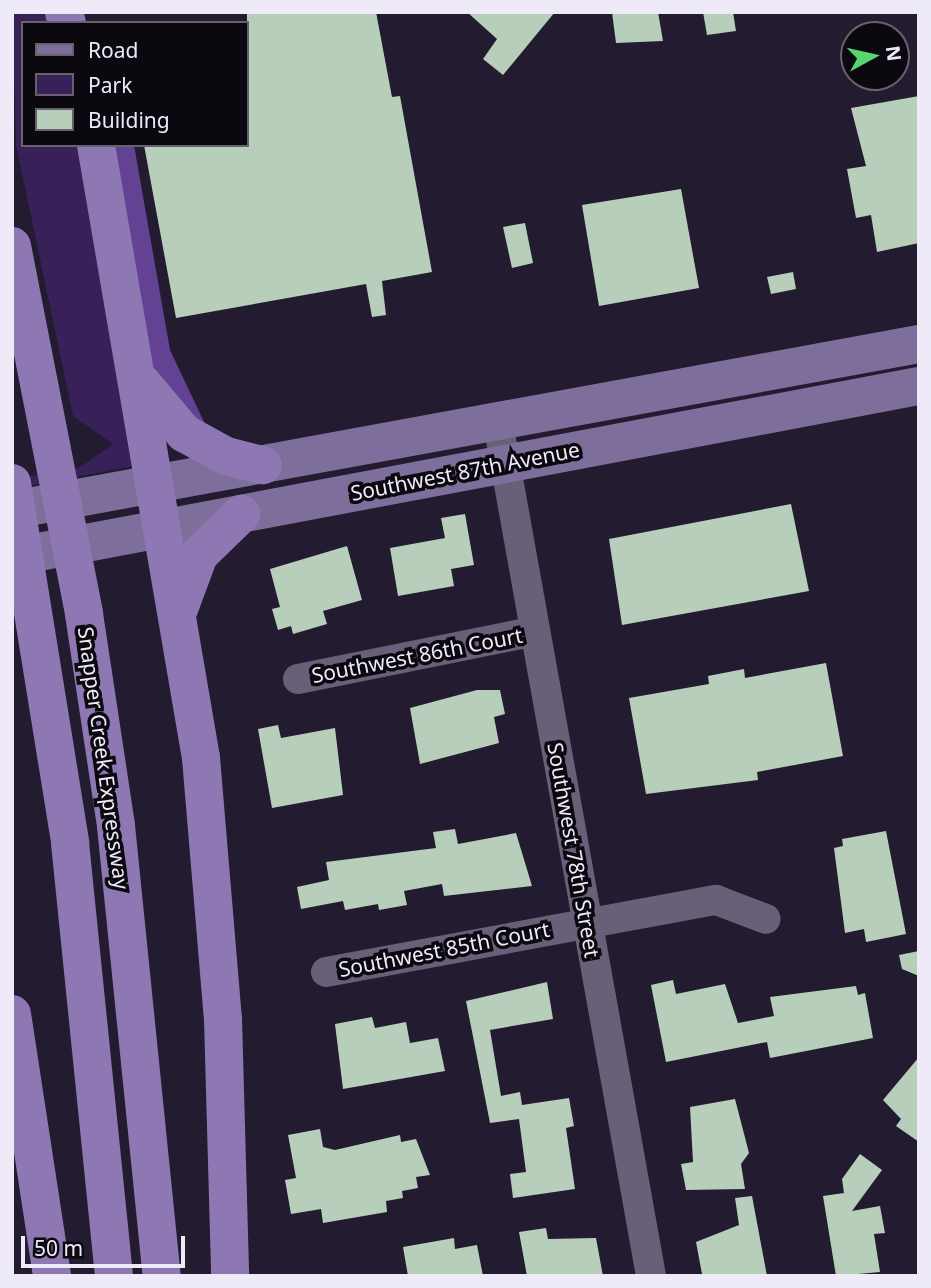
<!DOCTYPE html>
<html>
<head>
<meta charset="utf-8">
<style>
  body { margin:0 }
  #map { position:relative; width:931px; height:1288px; overflow:hidden; background:#231b30; font-family:"Noto Sans",sans-serif }
  div>[style] { position:absolute }
  .green>* { inset:0; background:#382058 }
  .forest>* { inset:0; background:#634293 }
  .building>* { inset:0; background:#b7cfba }
  .minor>* { height:30px; margin:-15px; padding:0 15px; transform-origin:15px; border-radius:15px; background:#686078 }
  .major>* { height:38px; margin:-19px; padding:0 19px; transform-origin:19px; border-radius:19px; background:#7e6e9b }
  .highway>* { height:38px; margin:-19px; padding:0 19px; transform-origin:19px; border-radius:19px; background:#8d78b3 }
  span { translate:-50% -50%; white-space:nowrap; text-align:center; line-height:1.15; -webkit-text-stroke:7px #0b0810; paint-order:stroke }
  .street-label { font-size:21px; color:#eeeaf8 }
  .frame { position:absolute; inset:0; border:14px solid #eeeaf8; pointer-events:none }
  .legend { position:absolute; left:21px; top:21px; width:228px; height:126px; box-sizing:border-box; background:#0b0810; border:2px solid #66626d; margin:0; padding:9px 12px; list-style:none; font-size:21px; color:#eeeaf8 }
  .legend li { display:flex; align-items:center; gap:14px; height:35px }
  .legend b { width:35px; border:2px solid #66626d }
  .north { position:absolute; left:840px; top:21px; width:70px; height:70px; box-sizing:border-box; background:#0b0810; border:2px solid #66626d; border-radius:50%; rotate:82deg; font-size:19px; font-weight:700; line-height:28px; text-align:center; color:#eeeaf8 }
  .north::after { content:''; display:block; margin:auto; width:24px; height:32px; background:#55d671; clip-path:polygon(50% 0,100% 100%,50% 72%,0 100%) }
  .scale { position:absolute; left:21px; top:1236px; width:164px; height:32px; box-sizing:border-box; border:4px solid #eeeaf8; border-top:0; padding-left:9px; font-size:21px; line-height:24px; white-space:nowrap; color:#eeeaf8; -webkit-text-stroke:5px #0b0810; paint-order:stroke }
</style>
</head>
<body>
<div id="map">
  <div class="green">
    <div style="clip-path:polygon(12px 12px,52px 12px,55px 23px,23px 23px,23px 145px,84px 145px,139px 465px,12px 489px,12px 479px,79px 468px,113px 444px,73px 416px,16px 145px)"></div>
  </div>
  <div class="forest">
    <div style="clip-path:polygon(111px 145px,134px 145px,170px 350px,205px 424px,202px 438px,155px 384px)"></div>
  </div>
  <div class="building">
    <div style="clip-path:polygon(247px 12px,376px 12px,392px 97px,400px 96px,432px 272px,382px 281px,386px 315px,372px 317px,366px 284px,176px 318px,144px 145px,247px 145px)"></div>
    <div style="clip-path:polygon(467px 12px,555px 12px,503px 75px,483px 59px,497px 39px)"></div>
    <div style="clip-path:polygon(612px 12px,658px 12px,663px 41px,616px 43px)"></div>
    <div style="clip-path:polygon(703px 12px,733px 12px,736px 31px,707px 35px)"></div>
    <div style="clip-path:polygon(919px 96px,919px 243px,877px 252px,871px 215px,856px 218px,847px 169px,866px 166px,851px 108px)"></div>
    <div style="clip-path:polygon(681px 189px,699px 288px,599px 306px,582px 205px)"></div>
    <div style="clip-path:polygon(525px 223px,533px 263px,512px 268px,503px 227px)"></div>
    <div style="clip-path:polygon(793px 272px,796px 289px,771px 294px,767px 277px)"></div>
    <div style="clip-path:polygon(791px 504px,809px 591px,622px 625px,609px 539px)"></div>
    <div style="clip-path:polygon(465px 514px,474px 565px,451px 569px,454px 586px,398px 596px,390px 548px,445px 538px,441px 518px)"></div>
    <div style="clip-path:polygon(347px 546px,362px 600px,323px 611px,327px 624px,293px 634px,291px 626px,278px 630px,272px 609px,280px 607px,270px 569px)"></div>
    <div style="clip-path:polygon(826px 663px,843px 756px,757px 772px,758px 780px,646px 794px,629px 698px,709px 684px,708px 676px,744px 669px,745px 678px)"></div>
    <div style="clip-path:polygon(477px 690px,500px 690px,505px 714px,494px 717px,499px 743px,420px 764px,410px 708px)"></div>
    <div style="clip-path:polygon(278px 725px,281px 738px,335px 728px,343px 795px,272px 808px,258px 729px)"></div>
    <div style="clip-path:polygon(455px 829px,458px 844px,516px 833px,532px 886px,444px 896px,442px 884px,404px 891px,407px 905px,379px 910px,378px 904px,345px 910px,343px 901px,301px 909px,297px 887px,329px 880px,326px 862px,436px 848px,433px 832px)"></div>
    <div style="clip-path:polygon(886px 831px,906px 934px,866px 942px,864px 929px,845px 933px,834px 848px,843px 846px,842px 839px)"></div>
    <div style="clip-path:polygon(919px 951px,919px 976px,902px 969px,899px 955px)"></div>
    <div style="clip-path:polygon(673px 980px,676px 994px,725px 984px,738px 1023px,774px 1016px,770px 997px,856px 986px,858px 995px,865px 993px,873px 1038px,770px 1058px,767px 1042px,666px 1062px,651px 985px)"></div>
    <div style="clip-path:polygon(547px 982px,553px 1019px,490px 1030px,501px 1096px,520px 1092px,522px 1105px,569px 1098px,574px 1126px,566px 1128px,575px 1189px,513px 1198px,510px 1174px,526px 1172px,519px 1119px,490px 1123px,466px 1001px)"></div>
    <div style="clip-path:polygon(372px 1017px,375px 1028px,406px 1022px,410px 1043px,438px 1038px,445px 1071px,343px 1089px,335px 1024px)"></div>
    <div style="clip-path:polygon(919px 1057px,919px 1142px,896px 1126px,901px 1119px,883px 1100px)"></div>
    <div style="clip-path:polygon(735px 1099px,749px 1153px,741px 1164px,745px 1189px,686px 1190px,681px 1164px,693px 1162px,690px 1107px)"></div>
    <div style="clip-path:polygon(320px 1129px,323px 1147px,335px 1150px,400px 1135px,401px 1142px,416px 1139px,430px 1175px,416px 1177px,418px 1188px,402px 1191px,403px 1198px,386px 1201px,387px 1212px,323px 1223px,321px 1209px,291px 1214px,285px 1180px,296px 1178px,288px 1135px)"></div>
    <div style="clip-path:polygon(860px 1154px,882px 1170px,852px 1211px,880px 1206px,885px 1233px,874px 1234px,880px 1272px,836px 1276px,823px 1196px,844px 1193px,842px 1179px)"></div>
    <div style="clip-path:polygon(752px 1196px,767px 1276px,702px 1274px,696px 1242px,739px 1225px,735px 1198px)"></div>
    <div style="clip-path:polygon(546px 1228px,548px 1239px,596px 1238px,603px 1276px,527px 1276px,519px 1232px)"></div>
    <div style="clip-path:polygon(454px 1238px,455px 1249px,477px 1245px,483px 1276px,408px 1276px,403px 1247px)"></div>
  </div>
  <div class="minor">
    <div style="left:498px;top:423px;width:867px;rotate:79.83deg"></div>
    <div style="left:298px;top:679px;width:242px;rotate:-11.4deg"></div>
    <div style="left:326px;top:972px;width:397px;rotate:-10.5deg"></div>
    <div style="left:716px;top:900px;width:53px;rotate:20.8deg"></div>
  </div>
  <div class="major">
    <div style="left:12px;top:510px;width:922px;rotate:-10.37deg"></div>
    <div style="left:12px;top:557px;width:923px;rotate:-10.68deg"></div>
  </div>
  <div class="highway">
    <div style="left:64px;top:12px;width:11px;rotate:75deg"></div>
    <div style="left:96px;top:145px;width:622px;rotate:80.28deg"></div>
    <div style="left:201px;top:758px;width:262px;rotate:85.2deg"></div>
    <div style="left:223px;top:1019px;width:257px;rotate:88.4deg"></div>
    <div style="left:12px;top:246px;width:375px;rotate:78.9deg"></div>
    <div style="left:84px;top:614px;width:214px;rotate:81.4deg"></div>
    <div style="left:116px;top:826px;width:452px;rotate:84.2deg"></div>
    <div style="left:142px;top:383px;width:65px;rotate:50deg"></div>
    <div style="left:184px;top:433px;width:48px;rotate:28.7deg"></div>
    <div style="left:226px;top:456px;width:38px;rotate:14deg"></div>
    <div style="left:12px;top:483px;width:365px;rotate:80.8deg"></div>
    <div style="left:70px;top:843px;width:435px;rotate:84.2deg"></div>
    <div style="left:179px;top:609px;width:58px;rotate:-69.7deg"></div>
    <div style="left:199px;top:555px;width:59px;rotate:-44.3deg"></div>
    <div style="left:12px;top:1014px;width:265px;rotate:81.3deg"></div>
  </div>
  <div class="street-label">
    <span style="left:465px;top:471px;rotate:-11deg">Southwest 87th Avenue</span>
    <span style="left:417px;top:655px;rotate:-11deg">Southwest 86th Court</span>
    <span style="left:104px;top:758px;rotate:82deg">Snapper Creek Expressway</span>
    <span style="left:574px;top:850px;rotate:80deg">Southwest 78th Street</span>
    <span style="left:444px;top:949px;rotate:-11deg">Southwest 85th Court</span>
  </div>
  <div class="frame"></div>
  <ul class="legend">
  <li><b style="height:9px;background:#7e6e9b"></b>Road</li>
  <li><b style="height:19px;background:#382058"></b>Park</li>
  <li><b style="height:19px;background:#b7cfba"></b>Building</li>
  </ul>
  <div class="north">N</div>
  <div class="scale">50 m</div>
</div>
</body>
</html>
